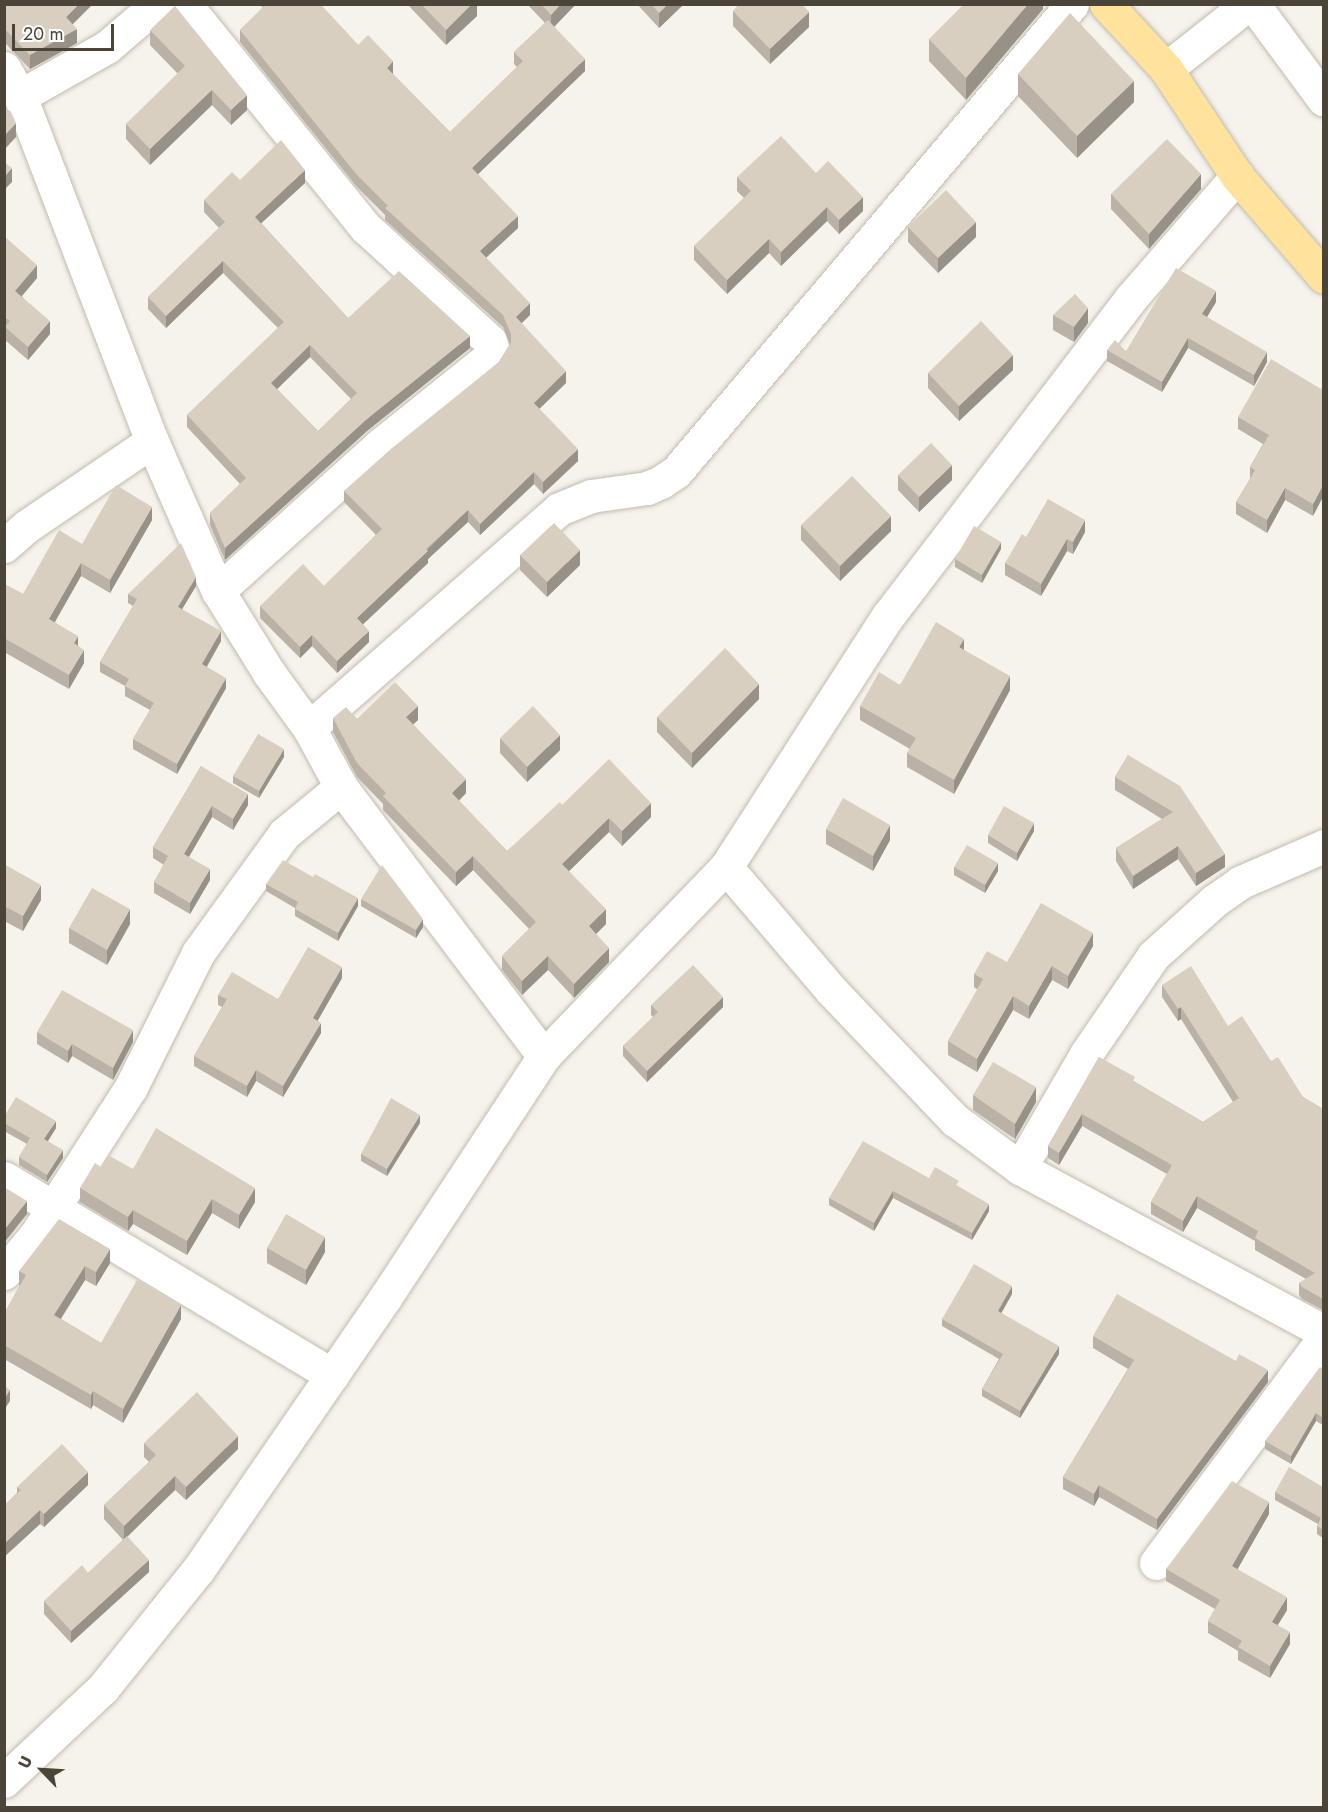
<!DOCTYPE html>
<html>
<head>
<meta charset="utf-8">
<style>
  body { margin:0 }
  #map { position:relative; width:1328px; height:1812px; overflow:hidden; background:#f6f3ec; font-family:Jost,sans-serif }
  div>[style] { position:absolute }
  .roads { filter:drop-shadow(0 0 2px #c2bbae) drop-shadow(0 0 2px #c2bbae) }
  .minor>* { height:33px; margin:-16.5px; padding:0 16.5px; transform-origin:16.5px; border-radius:16.5px; background:#fff }
  .major>* { height:33px; margin:-16.5px; padding:0 16.5px; transform-origin:16.5px; border-radius:16.5px; background:#ffe39c }
  .wall>* { inset:0; background:#bab2a6 }
  .shaded-wall>* { inset:0; background:#979187 }
  .building>* { inset:0; background:#d8cfc1 }
  span { translate:-50% -50%; white-space:nowrap; text-align:center; line-height:1.15; -webkit-text-stroke:5px #fff; paint-order:stroke }
  .frame { position:absolute; inset:0; border:6px solid #4b4439; pointer-events:none }
  .north { position:absolute; left:12px; top:1740px; width:60px; height:60px; -webkit-text-stroke:4px #fff; paint-order:stroke; rotate:295deg; font-size:16px; font-weight:700; line-height:24px; text-align:center; color:#4b4439 }
  .north::after { content:''; display:block; margin:auto; width:21px; height:27px; background:#4b4439; clip-path:polygon(50% 0,100% 100%,50% 72%,0 100%) }
  .scale { position:absolute; left:12px; top:24px; width:102px; height:27px; box-sizing:border-box; border:3px solid #4b4439; border-top:0; padding-left:8px; font-size:18px; line-height:21px; white-space:nowrap; color:#4b4439; -webkit-text-stroke:4px #fff; paint-order:stroke }
</style>
</head>
<body>
<div id="map">
  <div class="roads">
    <div class="minor">
      <div style="left:185px;top:4px;width:287px;rotate:51.1deg"></div>
      <div style="left:365px;top:227px;width:169px;rotate:42.4deg"></div>
      <div style="left:490px;top:341px;width:10px;rotate:73deg"></div>
      <div style="left:493px;top:351px;width:10px;rotate:127deg"></div>
      <div style="left:487px;top:359px;width:137px;rotate:141.2deg"></div>
      <div style="left:380px;top:445px;width:218px;rotate:138deg"></div>
      <div style="left:1253px;top:4px;width:119px;rotate:53.5deg"></div>
      <div style="left:4px;top:68px;width:32px;rotate:60deg"></div>
      <div style="left:20px;top:96px;width:369px;rotate:69.1deg"></div>
      <div style="left:152px;top:441px;width:164px;rotate:66.3deg"></div>
      <div style="left:218px;top:591px;width:97px;rotate:58.1deg"></div>
      <div style="left:269px;top:673px;width:68px;rotate:54deg"></div>
      <div style="left:309px;top:728px;width:67px;rotate:61.5deg"></div>
      <div style="left:341px;top:787px;width:337px;rotate:53deg"></div>
      <div style="left:1166px;top:69px;width:105px;rotate:-38.4deg"></div>
      <div style="left:20px;top:96px;width:100px;rotate:-29.4deg"></div>
      <div style="left:107px;top:47px;width:66px;rotate:-40.7deg"></div>
      <div style="left:4px;top:546px;width:30px;rotate:-41deg"></div>
      <div style="left:27px;top:526px;width:151px;rotate:-34.2deg"></div>
      <div style="left:309px;top:728px;width:332px;rotate:-41.2deg"></div>
      <div style="left:559px;top:509px;width:35px;rotate:-22deg"></div>
      <div style="left:591px;top:496px;width:57px;rotate:-8.1deg"></div>
      <div style="left:647px;top:488px;width:15px;rotate:-23deg"></div>
      <div style="left:661px;top:482px;width:18px;rotate:-34deg"></div>
      <div style="left:676px;top:472px;width:613px;rotate:-49.76deg"></div>
      <div style="left:726px;top:867px;width:162px;rotate:49.5deg"></div>
      <div style="left:831px;top:990px;width:180px;rotate:46.4deg"></div>
      <div style="left:955px;top:1120px;width:81px;rotate:36.4deg"></div>
      <div style="left:1020px;top:1168px;width:345px;rotate:28.3deg"></div>
      <div style="left:1020px;top:1168px;width:132px;rotate:-59.9deg"></div>
      <div style="left:1086px;top:1054px;width:119px;rotate:-55.6deg"></div>
      <div style="left:1153px;top:956px;width:82px;rotate:-42deg"></div>
      <div style="left:1214px;top:901px;width:33px;rotate:-35deg"></div>
      <div style="left:1241px;top:882px;width:90px;rotate:-23.4deg"></div>
      <div style="left:4px;top:1178px;width:383px;rotate:31deg"></div>
      <div style="left:4px;top:1273px;width:52px;rotate:-50.5deg"></div>
      <div style="left:37px;top:1233px;width:174px;rotate:-57.2deg"></div>
      <div style="left:131px;top:1087px;width:150px;rotate:-63.4deg"></div>
      <div style="left:198px;top:953px;width:147px;rotate:-54.1deg"></div>
      <div style="left:284px;top:834px;width:74px;rotate:-39.5deg"></div>
      <div style="left:1156px;top:1563px;width:281px;rotate:-53.3deg"></div>
      <div style="left:4px;top:1781px;width:136px;rotate:-43.2deg"></div>
      <div style="left:103px;top:1688px;width:151px;rotate:-51.2deg"></div>
      <div style="left:198px;top:1570px;width:330px;rotate:-55.5deg"></div>
      <div style="left:385px;top:1298px;width:290px;rotate:-56.7deg"></div>
      <div style="left:544px;top:1056px;width:262px;rotate:-46.1deg"></div>
      <div style="left:726px;top:867px;width:299px;rotate:-57.2deg"></div>
      <div style="left:888px;top:616px;width:400px;rotate:-52.6deg"></div>
      <div style="left:1131px;top:298px;width:162px;rotate:-49deg"></div>
    </div>
    <div class="major">
      <div style="left:1106px;top:4px;width:88px;rotate:47.3deg"></div>
      <div style="left:1166px;top:69px;width:128px;rotate:56.4deg"></div>
      <div style="left:1237px;top:176px;width:133px;rotate:49.3deg"></div>
    </div>
  </div>
  <div class="wall">
    <div style="clip-path:polygon(4px 4px,72px 24px,77px 43px,30px 69px,4px 42px)"></div>
    <div style="clip-path:polygon(260px 4px,320px 4px,358px 45px,393px 73px,393px 74px,450px 132px,517px 67px,514px 64px,514px 52px,545px 23px,527px 4px,576px 4px,554px 27px,585px 71px,478px 174px,518px 228px,486px 258px,530px 315px,521px 323px,566px 383px,539px 409px,578px 461px,543px 494px,534px 484px,480px 535px,468px 522px,428px 559px,428px 563px,363px 624px,369px 642px,337px 673px,312px 646px,300px 658px,260px 618px,260px 606px,324px 586px,376px 535px,344px 502px,344px 491px,499px 362px,510px 344px,503px 327px,385px 220px,385px 215px,357px 187px,240px 42px,240px 30px,263px 8px)"></div>
    <div style="clip-path:polygon(407px 4px,477px 4px,477px 16px,446px 45px)"></div>
    <div style="clip-path:polygon(637px 4px,684px 4px,659px 28px)"></div>
    <div style="clip-path:polygon(1043px 4px,1043px 9px,966px 100px,929px 61px,929px 39px)"></div>
    <div style="clip-path:polygon(733px 11px,809px 27px,770px 64px,733px 26px)"></div>
    <div style="clip-path:polygon(150px 30px,247px 110px,231px 125px,212px 105px,150px 165px,126px 139px,126px 124px,178px 74px,150px 45px)"></div>
    <div style="clip-path:polygon(1018px 74px,1134px 102px,1077px 158px,1018px 96px)"></div>
    <div style="clip-path:polygon(816px 173px,863px 211px,839px 234px,827px 221px,781px 266px,769px 253px,727px 294px,694px 260px,694px 246px,744px 198px,737px 191px,737px 177px)"></div>
    <div style="clip-path:polygon(evenodd,240px 180px,305px 183px,261px 223px,348px 318px,470px 348px,367px 431px,225px 560px,210px 525px,210px 513px,240px 484px,187px 427px,187px 415px,278px 328px,223px 273px,166px 328px,148px 309px,148px 297px,219px 228px,204px 212px,204px 200px,240px 180px,310px 357px,351px 399px,318px 431px,277px 389px,310px 357px)"></div>
    <div style="clip-path:polygon(1201px 189px,1149px 249px,1111px 209px,1111px 194px)"></div>
    <div style="clip-path:polygon(908px 227px,976px 237px,938px 273px,908px 242px)"></div>
    <div style="clip-path:polygon(4px 236px,37px 278px,22px 296px,50px 334px,28px 360px,5px 340px)"></div>
    <div style="clip-path:polygon(1216px 302px,1207px 317px,1267px 362px,1254px 386px,1188px 348px,1162px 392px,1107px 361px,1107px 350px,1126px 351px)"></div>
    <div style="clip-path:polygon(1053px 315px,1088px 323px,1074px 342px,1053px 330px)"></div>
    <div style="clip-path:polygon(1013px 370px,959px 421px,928px 388px,928px 373px)"></div>
    <div style="clip-path:polygon(1321px 389px,1313px 516px,1285px 500px,1267px 533px,1236px 514px,1236px 502px,1250px 479px,1250px 467px,1263px 444px,1238px 429px,1238px 417px)"></div>
    <div style="clip-path:polygon(898px 475px,952px 480px,919px 512px,898px 490px)"></div>
    <div style="clip-path:polygon(152px 520px,110px 593px,81px 576px,55px 622px,78px 646px,84px 663px,69px 689px,4px 652px,4px 584px,23px 594px,82px 544px)"></div>
    <div style="clip-path:polygon(801px 525px,891px 531px,840px 581px,801px 540px)"></div>
    <div style="clip-path:polygon(1085px 532px,1073px 554px,1067px 551px,1041px 596px,1005px 575px,1005px 563px,1026px 537px)"></div>
    <div style="clip-path:polygon(1001px 549px,982px 583px,955px 567px,955px 559px)"></div>
    <div style="clip-path:polygon(520px 555px,580px 565px,547px 597px,520px 570px)"></div>
    <div style="clip-path:polygon(196px 586px,182px 609px,221px 641px,207px 667px,226px 688px,177px 774px,133px 749px,133px 739px,150px 710px,125px 696px,125px 686px,100px 672px,100px 662px,133px 606px,128px 603px,128px 594px)"></div>
    <div style="clip-path:polygon(964px 650px,1010px 690px,954px 794px,907px 767px,907px 753px,910px 749px,860px 720px,860px 706px)"></div>
    <div style="clip-path:polygon(759px 699px,692px 768px,657px 732px,657px 717px)"></div>
    <div style="clip-path:polygon(333px 718px,418px 720px,413px 724px,466px 793px,459px 801px,507px 851px,562px 805px,651px 817px,622px 846px,609px 832px,569px 871px,606px 924px,596px 934px,609px 962px,574px 998px,548px 970px,522px 995px,502px 970px,502px 956px,529px 929px,473px 870px,456px 886px,383px 810px,383px 804px,357px 777px,333px 732px)"></div>
    <div style="clip-path:polygon(500px 738px,560px 750px,527px 782px,500px 753px)"></div>
    <div style="clip-path:polygon(1128px 755px,1225px 867px,1196px 886px,1178px 859px,1133px 889px,1116px 861px,1116px 848px,1162px 819px,1115px 790px,1115px 777px)"></div>
    <div style="clip-path:polygon(284px 757px,259px 798px,233px 783px,233px 776px)"></div>
    <div style="clip-path:polygon(201px 766px,248px 805px,233px 830px,212px 817px,189px 857px,210px 880px,190px 914px,154px 893px,154px 882px,164px 865px,153px 858px,153px 847px)"></div>
    <div style="clip-path:polygon(826px 829px,890px 840px,873px 871px,826px 844px)"></div>
    <div style="clip-path:polygon(1034px 831px,1017px 861px,988px 843px,988px 835px)"></div>
    <div style="clip-path:polygon(4px 864px,41px 900px,23px 931px,4px 921px)"></div>
    <div style="clip-path:polygon(954px 867px,998px 871px,985px 893px,954px 875px)"></div>
    <div style="clip-path:polygon(266px 884px,358px 906px,338px 941px,295px 916px,295px 908px,266px 891px)"></div>
    <div style="clip-path:polygon(361px 899px,423px 927px,416px 938px,361px 906px)"></div>
    <div style="clip-path:polygon(130px 924px,107px 965px,69px 943px,69px 928px)"></div>
    <div style="clip-path:polygon(1093px 946px,1068px 989px,1052px 980px,1029px 1019px,1013px 1010px,977px 1072px,948px 1055px,948px 1041px,978px 990px,974px 987px,974px 974px,1007px 962px)"></div>
    <div style="clip-path:polygon(342px 978px,317px 1021px,321px 1033px,283px 1097px,256px 1081px,247px 1097px,194px 1066px,194px 1056px,222px 1007px,218px 1005px,218px 995px,278px 999px)"></div>
    <div style="clip-path:polygon(1162px 985px,1228px 1026px,1271px 1061px,1303px 1097px,1323px 1109px,1323px 1310px,1302px 1299px,1299px 1295px,1299px 1283px,1306px 1279px,1255px 1250px,1255px 1241px,1197px 1208px,1183px 1232px,1151px 1214px,1151px 1202px,1167px 1174px,1082px 1126px,1059px 1165px,1048px 1158px,1048px 1146px,1099px 1057px,1135px 1082px,1203px 1122px,1233px 1102px,1181px 1019px,1178px 1021px,1162px 997px)"></div>
    <div style="clip-path:polygon(651px 1005px,723px 1007px,647px 1082px,623px 1056px,623px 1046px,653px 1017px,651px 1015px)"></div>
    <div style="clip-path:polygon(37px 1032px,133px 1042px,113px 1080px,72px 1056px,68px 1063px,37px 1044px)"></div>
    <div style="clip-path:polygon(973px 1095px,1036px 1102px,1015px 1139px,973px 1110px)"></div>
    <div style="clip-path:polygon(4px 1117px,56px 1128px,48px 1141px,63px 1158px,47px 1182px,19px 1165px,19px 1157px,27px 1144px,4px 1131px)"></div>
    <div style="clip-path:polygon(420px 1123px,387px 1176px,361px 1161px,361px 1154px)"></div>
    <div style="clip-path:polygon(101px 1167px,133px 1169px,255px 1202px,239px 1229px,212px 1213px,187px 1255px,133px 1224px,128px 1231px,80px 1202px,80px 1188px)"></div>
    <div style="clip-path:polygon(929px 1178px,959px 1187px,989px 1211px,972px 1240px,893px 1198px,874px 1231px,829px 1205px,829px 1198px)"></div>
    <div style="clip-path:polygon(267px 1248px,325px 1252px,306px 1285px,267px 1263px)"></div>
    <div style="clip-path:polygon(110px 1263px,96px 1286px,85px 1280px,61px 1319px,101px 1343px,181px 1319px,123px 1423px,93px 1405px,91px 1409px,4px 1359px,4px 1314px,20px 1285px,19px 1285px,19px 1271px)"></div>
    <div style="clip-path:polygon(1012px 1294px,1001px 1313px,1059px 1354px,1020px 1418px,982px 1396px,982px 1389px,999px 1359px,942px 1326px,942px 1319px)"></div>
    <div style="clip-path:polygon(1093px 1336px,1268px 1382px,1157px 1530px,1099px 1497px,1094px 1506px,1063px 1489px,1063px 1477px,1128px 1369px,1093px 1348px)"></div>
    <div style="clip-path:polygon(1323px 1369px,1323px 1425px,1316px 1421px,1291px 1464px,1265px 1449px,1265px 1441px)"></div>
    <div style="clip-path:polygon(144px 1443px,238px 1449px,186px 1500px,175px 1490px,127px 1536px,149px 1572px,71px 1643px,44px 1614px,44px 1601px,88px 1573px,123px 1540px,104px 1519px,104px 1505px,149px 1462px,144px 1457px)"></div>
    <div style="clip-path:polygon(88px 1485px,44px 1527px,40px 1524px,4px 1557px,4px 1506px,17px 1493px,17px 1487px)"></div>
    <div style="clip-path:polygon(1323px 1487px,1323px 1538px,1317px 1534px,1317px 1526px,1318px 1524px,1275px 1500px,1275px 1492px)"></div>
    <div style="clip-path:polygon(1269px 1514px,1237px 1569px,1287px 1610px,1278px 1625px,1290px 1644px,1270px 1678px,1238px 1660px,1238px 1651px,1208px 1633px,1208px 1621px,1215px 1609px,1166px 1581px,1166px 1569px)"></div>
  </div>
  <div class="shaded-wall">
    <div style="clip-path:polygon(79px 4px,93px 4px,66px 31px,66px 17px)"></div>
    <div style="clip-path:polygon(472px 4px,477px 4px,477px 16px,446px 45px,446px 30px)"></div>
    <div style="clip-path:polygon(561px 4px,576px 4px,551px 30px,551px 15px)"></div>
    <div style="clip-path:polygon(668px 4px,684px 4px,659px 28px,659px 13px)"></div>
    <div style="clip-path:polygon(1028px 4px,1043px 4px,1043px 9px,966px 100px,966px 78px)"></div>
    <div style="clip-path:polygon(809px 12px,809px 27px,770px 64px,770px 49px)"></div>
    <div style="clip-path:polygon(77px 29px,77px 43px,30px 69px,30px 55px)"></div>
    <div style="clip-path:polygon(585px 59px,585px 71px,472px 180px,472px 168px)"></div>
    <div style="clip-path:polygon(393px 61px,393px 73px,387px 79px,387px 68px)"></div>
    <div style="clip-path:polygon(1134px 81px,1134px 102px,1077px 158px,1077px 136px)"></div>
    <div style="clip-path:polygon(212px 90px,212px 105px,150px 165px,150px 149px)"></div>
    <div style="clip-path:polygon(247px 95px,247px 110px,231px 125px,231px 110px)"></div>
    <div style="clip-path:polygon(16px 123px,16px 137px,4px 150px,4px 136px)"></div>
    <div style="clip-path:polygon(12px 168px,12px 182px,4px 190px,4px 177px)"></div>
    <div style="clip-path:polygon(305px 170px,305px 183px,255px 229px,255px 217px)"></div>
    <div style="clip-path:polygon(1201px 174px,1201px 189px,1149px 249px,1149px 234px)"></div>
    <div style="clip-path:polygon(863px 197px,863px 211px,839px 234px,839px 220px)"></div>
    <div style="clip-path:polygon(827px 207px,827px 221px,781px 266px,781px 252px)"></div>
    <div style="clip-path:polygon(518px 216px,518px 228px,480px 263px,480px 251px)"></div>
    <div style="clip-path:polygon(976px 222px,976px 237px,938px 273px,938px 258px)"></div>
    <div style="clip-path:polygon(769px 239px,769px 253px,727px 294px,727px 280px)"></div>
    <div style="clip-path:polygon(223px 261px,223px 273px,166px 328px,166px 316px)"></div>
    <div style="clip-path:polygon(37px 265px,37px 278px,15px 304px,15px 291px)"></div>
    <div style="clip-path:polygon(1216px 291px,1216px 302px,1202px 325px,1202px 314px)"></div>
    <div style="clip-path:polygon(530px 303px,530px 315px,516px 329px,516px 317px)"></div>
    <div style="clip-path:polygon(1088px 308px,1088px 323px,1074px 342px,1074px 327px)"></div>
    <div style="clip-path:polygon(50px 321px,50px 334px,28px 360px,28px 347px)"></div>
    <div style="clip-path:polygon(470px 336px,470px 348px,367px 431px,225px 560px,225px 548px,367px 419px)"></div>
    <div style="clip-path:polygon(1188px 338px,1188px 348px,1162px 392px,1162px 382px)"></div>
    <div style="clip-path:polygon(310px 345px,310px 357px,271px 395px,271px 383px)"></div>
    <div style="clip-path:polygon(1267px 352px,1267px 362px,1254px 386px,1254px 375px)"></div>
    <div style="clip-path:polygon(1013px 355px,1013px 370px,959px 421px,959px 406px)"></div>
    <div style="clip-path:polygon(566px 371px,566px 383px,534px 414px,534px 403px)"></div>
    <div style="clip-path:polygon(578px 449px,578px 461px,543px 494px,543px 482px)"></div>
    <div style="clip-path:polygon(952px 465px,952px 480px,919px 512px,919px 497px)"></div>
    <div style="clip-path:polygon(534px 472px,534px 484px,480px 535px,480px 524px)"></div>
    <div style="clip-path:polygon(1323px 485px,1323px 497px,1313px 516px,1313px 504px)"></div>
    <div style="clip-path:polygon(1285px 488px,1285px 500px,1267px 533px,1267px 520px)"></div>
    <div style="clip-path:polygon(152px 507px,152px 520px,110px 593px,110px 580px)"></div>
    <div style="clip-path:polygon(468px 510px,468px 522px,428px 559px,428px 563px,357px 630px,357px 618px)"></div>
    <div style="clip-path:polygon(891px 516px,891px 531px,840px 581px,840px 566px)"></div>
    <div style="clip-path:polygon(1085px 520px,1085px 532px,1073px 554px,1073px 542px)"></div>
    <div style="clip-path:polygon(1067px 539px,1067px 551px,1041px 596px,1041px 584px)"></div>
    <div style="clip-path:polygon(1001px 542px,1001px 549px,982px 583px,982px 575px)"></div>
    <div style="clip-path:polygon(580px 550px,580px 565px,547px 597px,547px 582px)"></div>
    <div style="clip-path:polygon(81px 563px,81px 576px,49px 632px,49px 619px)"></div>
    <div style="clip-path:polygon(196px 577px,196px 586px,178px 616px,178px 607px)"></div>
    <div style="clip-path:polygon(221px 631px,221px 641px,202px 674px,202px 664px)"></div>
    <div style="clip-path:polygon(369px 631px,369px 642px,337px 673px,337px 661px)"></div>
    <div style="clip-path:polygon(312px 635px,312px 646px,300px 658px,300px 647px)"></div>
    <div style="clip-path:polygon(78px 636px,78px 649px,74px 643px)"></div>
    <div style="clip-path:polygon(964px 639px,964px 652px,959px 647px)"></div>
    <div style="clip-path:polygon(84px 650px,84px 663px,69px 689px,69px 675px)"></div>
    <div style="clip-path:polygon(1010px 676px,1010px 690px,954px 794px,954px 780px)"></div>
    <div style="clip-path:polygon(226px 678px,226px 688px,177px 774px,177px 764px)"></div>
    <div style="clip-path:polygon(759px 684px,759px 699px,692px 768px,692px 753px)"></div>
    <div style="clip-path:polygon(418px 706px,418px 720px,406px 731px,406px 717px)"></div>
    <div style="clip-path:polygon(560px 735px,560px 750px,527px 782px,527px 767px)"></div>
    <div style="clip-path:polygon(284px 749px,284px 757px,259px 798px,259px 791px)"></div>
    <div style="clip-path:polygon(466px 779px,466px 793px,452px 807px,452px 793px)"></div>
    <div style="clip-path:polygon(248px 794px,248px 805px,233px 830px,233px 819px)"></div>
    <div style="clip-path:polygon(651px 803px,651px 817px,622px 846px,622px 831px)"></div>
    <div style="clip-path:polygon(212px 806px,212px 817px,184px 865px,184px 854px)"></div>
    <div style="clip-path:polygon(609px 818px,609px 832px,562px 878px,562px 864px)"></div>
    <div style="clip-path:polygon(1034px 823px,1034px 831px,1017px 861px,1017px 853px)"></div>
    <div style="clip-path:polygon(890px 825px,890px 840px,873px 871px,873px 856px)"></div>
    <div style="clip-path:polygon(1178px 846px,1178px 859px,1133px 889px,1133px 876px)"></div>
    <div style="clip-path:polygon(1225px 854px,1225px 867px,1196px 886px,1196px 873px)"></div>
    <div style="clip-path:polygon(473px 856px,473px 870px,456px 886px,456px 872px)"></div>
    <div style="clip-path:polygon(998px 863px,998px 871px,985px 893px,985px 885px)"></div>
    <div style="clip-path:polygon(210px 869px,210px 880px,190px 914px,190px 903px)"></div>
    <div style="clip-path:polygon(41px 885px,41px 900px,23px 931px,23px 916px)"></div>
    <div style="clip-path:polygon(358px 898px,358px 906px,338px 941px,338px 933px)"></div>
    <div style="clip-path:polygon(130px 909px,130px 924px,107px 965px,107px 950px)"></div>
    <div style="clip-path:polygon(606px 909px,606px 924px,589px 941px,589px 926px)"></div>
    <div style="clip-path:polygon(423px 919px,423px 927px,416px 938px,416px 930px)"></div>
    <div style="clip-path:polygon(1093px 933px,1093px 946px,1068px 989px,1068px 976px)"></div>
    <div style="clip-path:polygon(609px 948px,609px 962px,574px 998px,574px 984px)"></div>
    <div style="clip-path:polygon(548px 956px,548px 970px,522px 995px,522px 981px)"></div>
    <div style="clip-path:polygon(1052px 966px,1052px 980px,1029px 1019px,1029px 1006px)"></div>
    <div style="clip-path:polygon(342px 967px,342px 978px,313px 1029px,313px 1018px)"></div>
    <div style="clip-path:polygon(1013px 996px,1013px 1010px,977px 1072px,977px 1059px)"></div>
    <div style="clip-path:polygon(723px 997px,723px 1007px,647px 1082px,647px 1071px)"></div>
    <div style="clip-path:polygon(1181px 1007px,1181px 1019px,1178px 1021px,1178px 1009px)"></div>
    <div style="clip-path:polygon(321px 1023px,321px 1033px,283px 1097px,283px 1086px)"></div>
    <div style="clip-path:polygon(133px 1030px,133px 1042px,113px 1080px,113px 1068px)"></div>
    <div style="clip-path:polygon(72px 1044px,72px 1056px,68px 1063px,68px 1051px)"></div>
    <div style="clip-path:polygon(256px 1070px,256px 1081px,247px 1097px,247px 1086px)"></div>
    <div style="clip-path:polygon(1036px 1087px,1036px 1102px,1015px 1139px,1015px 1124px)"></div>
    <div style="clip-path:polygon(1082px 1114px,1082px 1126px,1059px 1165px,1059px 1153px)"></div>
    <div style="clip-path:polygon(420px 1115px,420px 1123px,387px 1176px,387px 1169px)"></div>
    <div style="clip-path:polygon(56px 1121px,56px 1128px,44px 1147px,44px 1139px)"></div>
    <div style="clip-path:polygon(63px 1150px,63px 1158px,47px 1182px,47px 1175px)"></div>
    <div style="clip-path:polygon(255px 1188px,255px 1202px,239px 1229px,239px 1215px)"></div>
    <div style="clip-path:polygon(893px 1191px,893px 1198px,874px 1231px,874px 1223px)"></div>
    <div style="clip-path:polygon(1197px 1196px,1197px 1208px,1183px 1232px,1183px 1221px)"></div>
    <div style="clip-path:polygon(212px 1199px,212px 1213px,187px 1255px,187px 1241px)"></div>
    <div style="clip-path:polygon(27px 1201px,27px 1214px,4px 1243px,4px 1230px)"></div>
    <div style="clip-path:polygon(989px 1204px,989px 1211px,972px 1240px,972px 1233px)"></div>
    <div style="clip-path:polygon(133px 1210px,133px 1224px,128px 1231px,128px 1217px)"></div>
    <div style="clip-path:polygon(325px 1237px,325px 1252px,306px 1285px,306px 1270px)"></div>
    <div style="clip-path:polygon(110px 1249px,110px 1263px,96px 1286px,96px 1272px)"></div>
    <div style="clip-path:polygon(85px 1266px,85px 1280px,54px 1329px,54px 1315px)"></div>
    <div style="clip-path:polygon(1012px 1286px,1012px 1294px,998px 1319px,998px 1311px)"></div>
    <div style="clip-path:polygon(181px 1305px,181px 1319px,123px 1423px,123px 1409px)"></div>
    <div style="clip-path:polygon(1059px 1346px,1059px 1354px,1020px 1418px,1020px 1411px)"></div>
    <div style="clip-path:polygon(1268px 1370px,1268px 1382px,1157px 1530px,1157px 1519px)"></div>
    <div style="clip-path:polygon(10px 1390px,10px 1401px,4px 1410px,4px 1399px)"></div>
    <div style="clip-path:polygon(93px 1391px,93px 1405px,91px 1409px,91px 1395px)"></div>
    <div style="clip-path:polygon(1316px 1413px,1316px 1421px,1291px 1464px,1291px 1456px)"></div>
    <div style="clip-path:polygon(238px 1436px,238px 1449px,186px 1500px,186px 1487px)"></div>
    <div style="clip-path:polygon(88px 1472px,88px 1485px,44px 1527px,44px 1514px)"></div>
    <div style="clip-path:polygon(175px 1476px,175px 1490px,124px 1540px,124px 1526px)"></div>
    <div style="clip-path:polygon(1099px 1485px,1099px 1497px,1094px 1506px,1094px 1494px)"></div>
    <div style="clip-path:polygon(1269px 1502px,1269px 1514px,1232px 1579px,1232px 1566px)"></div>
    <div style="clip-path:polygon(40px 1510px,40px 1524px,4px 1557px,4px 1544px)"></div>
    <div style="clip-path:polygon(149px 1560px,149px 1572px,71px 1643px,71px 1631px)"></div>
    <div style="clip-path:polygon(1287px 1597px,1287px 1610px,1272px 1634px,1272px 1622px)"></div>
    <div style="clip-path:polygon(1290px 1632px,1290px 1644px,1270px 1678px,1270px 1666px)"></div>
  </div>
  <div class="building">
    <div style="clip-path:polygon(4px 4px,79px 4px,66px 17px,77px 29px,30px 55px,4px 28px)"></div>
    <div style="clip-path:polygon(266px 4px,320px 4px,358px 45px,368px 35px,393px 61px,387px 68px,450px 132px,523px 61px,514px 52px,548px 20px,585px 59px,472px 168px,518px 216px,480px 251px,530px 303px,516px 317px,566px 371px,534px 403px,578px 449px,543px 482px,534px 472px,480px 524px,468px 510px,426px 549px,428px 551px,357px 618px,369px 631px,337px 661px,312px 635px,300px 647px,260px 606px,303px 564px,324px 586px,382px 529px,344px 491px,392px 448px,499px 362px,511px 343px,511px 334px,503px 315px,385px 208px,388px 206px,357px 175px,240px 30px)"></div>
    <div style="clip-path:polygon(421px 4px,472px 4px,446px 30px)"></div>
    <div style="clip-path:polygon(541px 4px,561px 4px,551px 15px)"></div>
    <div style="clip-path:polygon(651px 4px,668px 4px,659px 13px)"></div>
    <div style="clip-path:polygon(739px 4px,802px 4px,809px 12px,770px 49px,733px 11px)"></div>
    <div style="clip-path:polygon(964px 4px,1028px 4px,966px 78px,929px 39px)"></div>
    <div style="clip-path:polygon(175px 6px,247px 95px,231px 110px,212px 90px,150px 149px,126px 124px,185px 66px,150px 30px)"></div>
    <div style="clip-path:polygon(1070px 13px,1134px 81px,1077px 136px,1018px 74px)"></div>
    <div style="clip-path:polygon(4px 106px,11px 112px,16px 123px,4px 136px)"></div>
    <div style="clip-path:polygon(781px 136px,816px 173px,828px 161px,863px 197px,839px 220px,827px 207px,781px 252px,769px 239px,727px 280px,694px 246px,751px 191px,737px 177px)"></div>
    <div style="clip-path:polygon(1167px 139px,1201px 174px,1149px 234px,1111px 194px)"></div>
    <div style="clip-path:polygon(evenodd,281px 140px,305px 170px,255px 217px,348px 318px,399px 271px,470px 336px,367px 419px,225px 548px,210px 513px,246px 478px,187px 415px,284px 322px,223px 261px,166px 316px,148px 297px,225px 222px,204px 200px,232px 172px,240px 180px,281px 140px,310px 345px,357px 393px,318px 431px,271px 383px,310px 345px)"></div>
    <div style="clip-path:polygon(4px 162px,12px 168px,4px 177px)"></div>
    <div style="clip-path:polygon(946px 190px,976px 222px,938px 258px,908px 227px)"></div>
    <div style="clip-path:polygon(4px 236px,37px 265px,15px 291px,50px 321px,28px 347px,5px 327px,10px 321px,4px 317px)"></div>
    <div style="clip-path:polygon(1176px 268px,1216px 291px,1202px 314px,1267px 352px,1254px 375px,1188px 338px,1162px 382px,1107px 350px,1115px 340px,1126px 351px)"></div>
    <div style="clip-path:polygon(1075px 294px,1088px 308px,1074px 327px,1053px 315px)"></div>
    <div style="clip-path:polygon(981px 321px,1013px 355px,959px 406px,928px 373px)"></div>
    <div style="clip-path:polygon(1271px 359px,1321px 389px,1323px 385px,1323px 485px,1313px 504px,1285px 488px,1267px 520px,1236px 502px,1255px 470px,1250px 467px,1269px 435px,1238px 417px)"></div>
    <div style="clip-path:polygon(931px 443px,952px 465px,919px 497px,898px 475px)"></div>
    <div style="clip-path:polygon(852px 476px,891px 516px,840px 566px,801px 525px)"></div>
    <div style="clip-path:polygon(116px 485px,152px 507px,110px 580px,81px 563px,49px 619px,78px 636px,74px 643px,84px 650px,69px 675px,4px 638px,4px 584px,23px 594px,59px 530px,82px 544px)"></div>
    <div style="clip-path:polygon(1048px 499px,1085px 520px,1073px 542px,1067px 539px,1041px 584px,1005px 563px,1022px 534px,1026px 537px)"></div>
    <div style="clip-path:polygon(554px 523px,580px 550px,547px 582px,520px 555px)"></div>
    <div style="clip-path:polygon(974px 526px,1001px 542px,982px 575px,955px 559px)"></div>
    <div style="clip-path:polygon(181px 543px,196px 577px,178px 607px,221px 631px,202px 664px,226px 678px,177px 764px,133px 739px,154px 703px,125px 686px,129px 679px,100px 662px,137px 599px,128px 594px)"></div>
    <div style="clip-path:polygon(936px 622px,964px 639px,959px 647px,1010px 676px,954px 780px,907px 753px,916px 738px,860px 706px,879px 672px,900px 685px)"></div>
    <div style="clip-path:polygon(725px 648px,759px 684px,692px 753px,657px 717px)"></div>
    <div style="clip-path:polygon(395px 682px,418px 706px,406px 717px,466px 779px,452px 793px,507px 851px,560px 802px,562px 805px,609px 759px,651px 803px,622px 831px,609px 818px,562px 864px,606px 909px,589px 926px,609px 948px,574px 984px,548px 956px,522px 981px,502px 956px,536px 922px,473px 856px,456px 872px,383px 796px,386px 793px,357px 763px,333px 718px,346px 707px,357px 719px)"></div>
    <div style="clip-path:polygon(533px 706px,560px 735px,527px 767px,500px 738px)"></div>
    <div style="clip-path:polygon(258px 734px,284px 749px,259px 791px,233px 776px)"></div>
    <div style="clip-path:polygon(1128px 755px,1180px 786px,1225px 854px,1196px 873px,1178px 846px,1133px 876px,1116px 848px,1173px 812px,1115px 777px)"></div>
    <div style="clip-path:polygon(201px 766px,248px 794px,233px 819px,212px 806px,184px 854px,210px 869px,190px 903px,154px 882px,168px 856px,153px 847px)"></div>
    <div style="clip-path:polygon(843px 798px,890px 825px,873px 856px,826px 829px)"></div>
    <div style="clip-path:polygon(1004px 806px,1034px 823px,1017px 853px,988px 835px)"></div>
    <div style="clip-path:polygon(967px 845px,998px 863px,985px 885px,954px 867px)"></div>
    <div style="clip-path:polygon(283px 860px,313px 877px,315px 874px,358px 898px,338px 933px,295px 909px,298px 902px,266px 884px)"></div>
    <div style="clip-path:polygon(4px 864px,41px 885px,23px 916px,4px 906px)"></div>
    <div style="clip-path:polygon(382px 865px,423px 919px,416px 930px,361px 899px)"></div>
    <div style="clip-path:polygon(92px 888px,130px 909px,107px 950px,69px 928px)"></div>
    <div style="clip-path:polygon(1041px 903px,1093px 933px,1068px 976px,1052px 966px,1029px 1006px,1013px 996px,977px 1059px,948px 1041px,983px 979px,974px 974px,987px 951px,1007px 962px)"></div>
    <div style="clip-path:polygon(308px 947px,342px 967px,313px 1018px,321px 1023px,283px 1086px,256px 1070px,247px 1086px,194px 1056px,227px 999px,218px 995px,232px 972px,278px 999px)"></div>
    <div style="clip-path:polygon(693px 965px,723px 997px,647px 1071px,623px 1046px,658px 1012px,651px 1005px)"></div>
    <div style="clip-path:polygon(1191px 966px,1228px 1026px,1242px 1016px,1271px 1061px,1278px 1057px,1303px 1097px,1323px 1109px,1323px 1120px,1322px 1123px,1323px 1124px,1323px 1299px,1302px 1287px,1299px 1283px,1315px 1273px,1255px 1238px,1258px 1231px,1197px 1196px,1183px 1221px,1151px 1202px,1172px 1165px,1082px 1114px,1059px 1153px,1048px 1146px,1099px 1057px,1135px 1077px,1133px 1081px,1203px 1122px,1239px 1098px,1181px 1007px,1178px 1009px,1162px 985px)"></div>
    <div style="clip-path:polygon(62px 990px,133px 1030px,113px 1068px,72px 1044px,68px 1051px,37px 1032px)"></div>
    <div style="clip-path:polygon(993px 1062px,1036px 1087px,1015px 1124px,973px 1095px)"></div>
    <div style="clip-path:polygon(16px 1097px,56px 1121px,44px 1139px,63px 1150px,47px 1175px,19px 1157px,30px 1138px,4px 1123px,4px 1117px)"></div>
    <div style="clip-path:polygon(391px 1098px,420px 1115px,387px 1169px,361px 1154px)"></div>
    <div style="clip-path:polygon(156px 1128px,255px 1188px,239px 1215px,212px 1199px,187px 1241px,133px 1210px,128px 1217px,80px 1188px,95px 1163px,101px 1167px,108px 1155px,133px 1169px)"></div>
    <div style="clip-path:polygon(863px 1141px,929px 1178px,935px 1167px,959px 1181px,956px 1185px,989px 1204px,972px 1233px,893px 1191px,874px 1223px,829px 1198px)"></div>
    <div style="clip-path:polygon(4px 1187px,27px 1201px,4px 1230px)"></div>
    <div style="clip-path:polygon(286px 1214px,325px 1237px,306px 1270px,267px 1248px)"></div>
    <div style="clip-path:polygon(59px 1219px,110px 1249px,96px 1272px,85px 1266px,54px 1315px,101px 1343px,137px 1280px,181px 1305px,123px 1409px,93px 1391px,91px 1395px,4px 1345px,4px 1314px,26px 1275px,19px 1271px)"></div>
    <div style="clip-path:polygon(974px 1264px,1012px 1286px,998px 1311px,1059px 1346px,1020px 1411px,982px 1389px,1003px 1354px,942px 1319px)"></div>
    <div style="clip-path:polygon(1117px 1294px,1236px 1361px,1239px 1354px,1268px 1370px,1157px 1519px,1099px 1485px,1094px 1494px,1063px 1477px,1134px 1360px,1093px 1336px)"></div>
    <div style="clip-path:polygon(1320px 1367px,1323px 1369px,1323px 1418px,1316px 1413px,1291px 1456px,1265px 1441px)"></div>
    <div style="clip-path:polygon(4px 1385px,10px 1390px,4px 1399px)"></div>
    <div style="clip-path:polygon(197px 1392px,238px 1436px,186px 1487px,175px 1476px,124px 1526px,104px 1505px,156px 1455px,144px 1443px)"></div>
    <div style="clip-path:polygon(62px 1444px,88px 1472px,44px 1514px,40px 1510px,4px 1544px,4px 1506px,21px 1490px,17px 1487px)"></div>
    <div style="clip-path:polygon(1289px 1467px,1323px 1487px,1323px 1530px,1317px 1526px,1321px 1518px,1275px 1492px)"></div>
    <div style="clip-path:polygon(1232px 1481px,1269px 1502px,1232px 1566px,1287px 1597px,1272px 1622px,1290px 1632px,1270px 1666px,1238px 1647px,1242px 1641px,1208px 1621px,1220px 1600px,1166px 1569px)"></div>
    <div style="clip-path:polygon(127px 1536px,149px 1560px,71px 1631px,44px 1601px,82px 1565px,88px 1573px)"></div>
  </div>
  <div class="frame"></div>
  <div class="north">U</div>
  <div class="scale">20 m</div>
</div>
</body>
</html>
